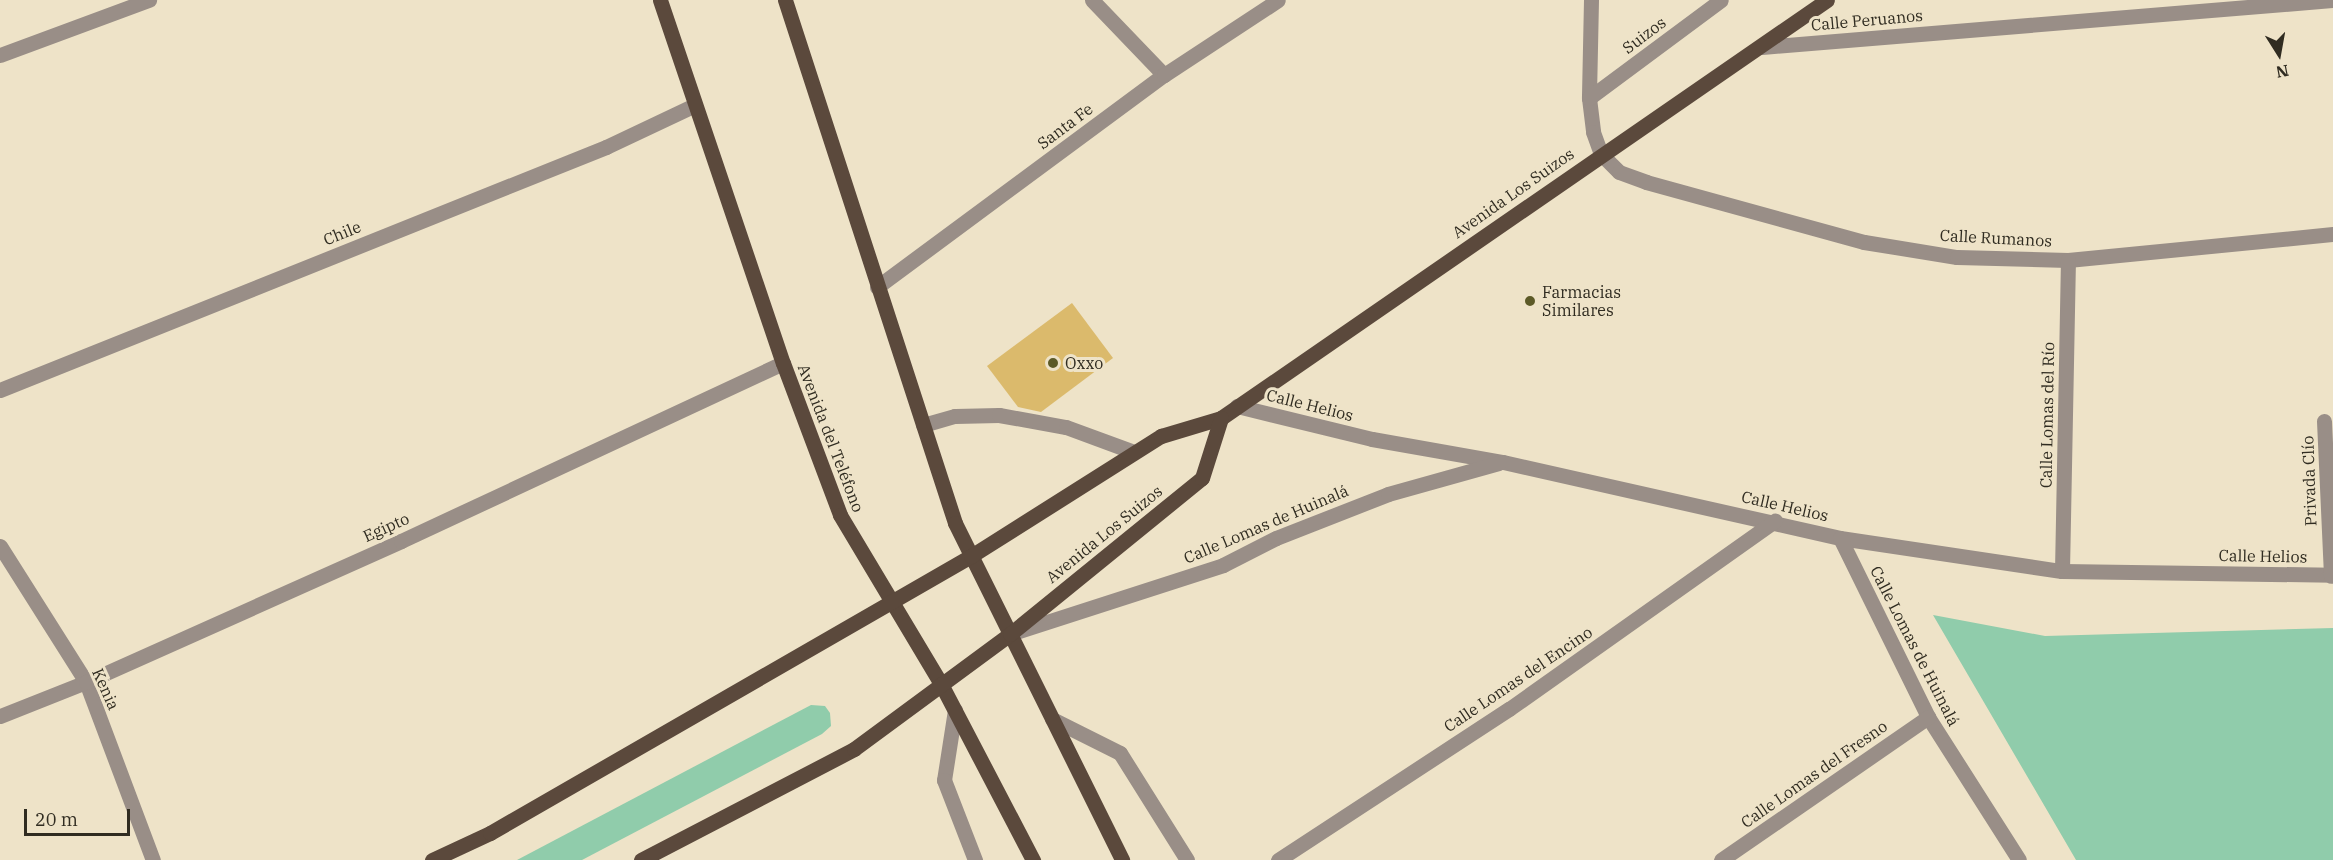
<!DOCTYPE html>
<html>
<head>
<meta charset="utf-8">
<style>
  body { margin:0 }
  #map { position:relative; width:2333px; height:860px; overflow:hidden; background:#eee3c8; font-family:"IBM Plex Serif",serif }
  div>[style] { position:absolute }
  .green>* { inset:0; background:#90ccab }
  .building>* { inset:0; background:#dbba6c }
  .minor>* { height:15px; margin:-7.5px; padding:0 7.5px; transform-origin:7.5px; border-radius:7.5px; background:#998e87 }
  .major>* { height:15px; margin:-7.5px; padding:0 7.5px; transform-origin:7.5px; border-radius:7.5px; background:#5b493c }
  .dots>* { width:16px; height:16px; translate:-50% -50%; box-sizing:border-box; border:3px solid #eee3c8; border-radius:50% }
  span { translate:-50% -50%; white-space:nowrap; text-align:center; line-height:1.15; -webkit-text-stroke:6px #eee3c8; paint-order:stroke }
  .street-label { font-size:16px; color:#302c21 }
  .poi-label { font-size:16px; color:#302c21 }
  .left { translate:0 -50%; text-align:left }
  .north { position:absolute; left:2249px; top:24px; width:60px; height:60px; -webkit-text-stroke:4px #eee3c8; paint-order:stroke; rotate:169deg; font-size:16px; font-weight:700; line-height:24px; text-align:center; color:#302c21 }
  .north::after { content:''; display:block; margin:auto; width:21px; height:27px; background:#302c21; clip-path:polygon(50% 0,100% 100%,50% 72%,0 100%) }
  .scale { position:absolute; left:24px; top:809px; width:106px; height:27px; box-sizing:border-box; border:3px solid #302c21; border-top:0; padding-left:8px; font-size:18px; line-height:21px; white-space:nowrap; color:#302c21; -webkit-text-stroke:4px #eee3c8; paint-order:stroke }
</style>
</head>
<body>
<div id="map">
  <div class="green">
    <div style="clip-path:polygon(1933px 615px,2045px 636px,2333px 628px,2333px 860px,2076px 860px)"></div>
    <div style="clip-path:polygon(811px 705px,825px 706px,830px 713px,831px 726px,822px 734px,582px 860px,517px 860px)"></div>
  </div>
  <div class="building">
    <div style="clip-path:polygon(1072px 303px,1113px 358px,1041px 412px,1018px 407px,987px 366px)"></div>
  </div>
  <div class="minor">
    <div style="left:1092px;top:0;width:104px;rotate:46.2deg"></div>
    <div style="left:1591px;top:0;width:98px;rotate:91.2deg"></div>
    <div style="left:1589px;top:98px;width:34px;rotate:83deg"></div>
    <div style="left:1593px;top:132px;width:23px;rotate:70deg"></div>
    <div style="left:1601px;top:154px;width:25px;rotate:45deg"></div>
    <div style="left:1619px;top:172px;width:29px;rotate:20deg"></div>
    <div style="left:1646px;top:182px;width:226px;rotate:15.4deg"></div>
    <div style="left:1864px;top:242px;width:94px;rotate:9.2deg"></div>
    <div style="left:1957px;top:257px;width:111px;rotate:1.5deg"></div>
    <div style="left:2068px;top:260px;width:266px;rotate:-5.6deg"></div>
    <div style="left:1762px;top:47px;width:573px;rotate:-4.71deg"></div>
    <div style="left:0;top:55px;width:159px;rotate:-20.3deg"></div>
    <div style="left:1589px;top:98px;width:164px;rotate:-36.6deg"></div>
    <div style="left:877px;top:287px;width:357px;rotate:-36.5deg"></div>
    <div style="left:1164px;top:75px;width:136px;rotate:-33.3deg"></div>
    <div style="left:0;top:390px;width:653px;rotate:-21.85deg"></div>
    <div style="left:606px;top:147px;width:98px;rotate:-25.3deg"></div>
    <div style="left:1237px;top:406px;width:139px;rotate:13.7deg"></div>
    <div style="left:1372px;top:439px;width:133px;rotate:10deg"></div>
    <div style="left:1503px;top:462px;width:345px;rotate:12.7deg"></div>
    <div style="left:1840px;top:538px;width:224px;rotate:8.5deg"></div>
    <div style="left:2062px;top:571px;width:271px;rotate:0.8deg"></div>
    <div style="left:2324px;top:421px;width:155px;rotate:87.4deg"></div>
    <div style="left:923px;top:425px;width:33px;rotate:-16deg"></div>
    <div style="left:955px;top:416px;width:44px;rotate:-1.3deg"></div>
    <div style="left:999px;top:415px;width:68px;rotate:10.2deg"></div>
    <div style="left:1066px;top:427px;width:72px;rotate:20.2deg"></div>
    <div style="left:1840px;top:538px;width:199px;rotate:63.8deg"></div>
    <div style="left:1928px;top:717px;width:169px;rotate:57.5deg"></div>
    <div style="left:0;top:546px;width:161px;rotate:57.7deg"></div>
    <div style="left:86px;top:682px;width:190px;rotate:69.4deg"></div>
    <div style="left:2062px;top:571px;width:311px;rotate:-88.9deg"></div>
    <div style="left:1010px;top:634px;width:224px;rotate:-17.9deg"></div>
    <div style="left:1223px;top:565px;width:59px;rotate:-27deg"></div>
    <div style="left:1276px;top:538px;width:120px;rotate:-21.4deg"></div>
    <div style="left:1388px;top:494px;width:115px;rotate:-15.6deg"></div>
    <div style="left:955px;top:710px;width:71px;rotate:98.9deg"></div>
    <div style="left:944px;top:780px;width:86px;rotate:68.8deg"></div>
    <div style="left:0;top:716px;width:92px;rotate:-21.6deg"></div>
    <div style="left:86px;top:682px;width:345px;rotate:-24.1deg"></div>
    <div style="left:401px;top:541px;width:421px;rotate:-25deg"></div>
    <div style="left:1052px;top:719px;width:76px;rotate:26.6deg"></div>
    <div style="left:1120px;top:753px;width:126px;rotate:57.9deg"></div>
    <div style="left:1278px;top:860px;width:276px;rotate:-33.2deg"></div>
    <div style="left:1509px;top:709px;width:326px;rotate:-35.3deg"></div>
    <div style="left:1721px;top:860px;width:252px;rotate:-34.6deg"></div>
  </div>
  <div class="major">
    <div style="left:660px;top:0;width:383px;rotate:71.3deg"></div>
    <div style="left:783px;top:363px;width:162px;rotate:69.4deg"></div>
    <div style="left:840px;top:515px;width:197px;rotate:59.1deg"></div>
    <div style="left:941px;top:684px;width:199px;rotate:62.4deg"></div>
    <div style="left:785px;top:0;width:550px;rotate:71.99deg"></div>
    <div style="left:955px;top:523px;width:376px;rotate:63.6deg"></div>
    <div style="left:432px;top:860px;width:64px;rotate:-25deg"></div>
    <div style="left:490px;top:833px;width:555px;rotate:-29.94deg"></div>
    <div style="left:971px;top:556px;width:225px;rotate:-32.3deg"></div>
    <div style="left:1161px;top:436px;width:63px;rotate:-16.7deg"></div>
    <div style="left:1221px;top:418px;width:736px;rotate:-34.6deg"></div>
    <div style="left:641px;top:860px;width:240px;rotate:-27.5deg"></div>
    <div style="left:854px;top:749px;width:194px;rotate:-36.4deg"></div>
    <div style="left:1010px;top:634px;width:247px;rotate:-39.1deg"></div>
    <div style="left:1202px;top:478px;width:63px;rotate:-72.4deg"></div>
  </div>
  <div class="dots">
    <div style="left:1530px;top:301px;background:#5c5a27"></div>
    <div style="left:1053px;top:363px;background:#5c5a27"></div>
  </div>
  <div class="street-label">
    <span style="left:1867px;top:20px;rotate:-5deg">Calle Peruanos</span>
    <span style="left:1644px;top:35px;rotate:-37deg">Suizos</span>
    <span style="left:1065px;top:126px;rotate:-37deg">Santa Fe</span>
    <span style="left:1513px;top:193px;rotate:-35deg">Avenida Los Suizos</span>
    <span style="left:342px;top:233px;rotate:-22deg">Chile</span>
    <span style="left:1996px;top:238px;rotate:3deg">Calle Rumanos</span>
    <span style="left:1310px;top:405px;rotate:14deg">Calle Helios</span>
    <span style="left:2047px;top:415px;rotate:-89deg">Calle Lomas del Río</span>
    <span style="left:831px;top:438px;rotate:69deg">Avenida del Teléfono</span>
    <span style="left:2309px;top:481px;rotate:-92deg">Privada Clío</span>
    <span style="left:1785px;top:506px;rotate:13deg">Calle Helios</span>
    <span style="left:1266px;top:524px;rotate:-23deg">Calle Lomas de Huinalá</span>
    <span style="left:386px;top:527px;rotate:-24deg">Egipto</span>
    <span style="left:1104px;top:534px;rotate:-39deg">Avenida Los Suizos</span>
    <span style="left:2263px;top:556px;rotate:1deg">Calle Helios</span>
    <span style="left:1915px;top:646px;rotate:63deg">Calle Lomas de Huinalá</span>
    <span style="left:1518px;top:679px;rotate:-34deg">Calle Lomas del Encino</span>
    <span style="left:106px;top:689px;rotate:66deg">Kenia</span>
    <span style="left:1814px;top:774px;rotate:-35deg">Calle Lomas del Fresno</span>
  </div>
  <div class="poi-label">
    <span class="left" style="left:1542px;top:301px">Farmacias<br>Similares</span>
    <span class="left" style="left:1065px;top:363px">Oxxo</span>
  </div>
  <div class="north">N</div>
  <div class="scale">20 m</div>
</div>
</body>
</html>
